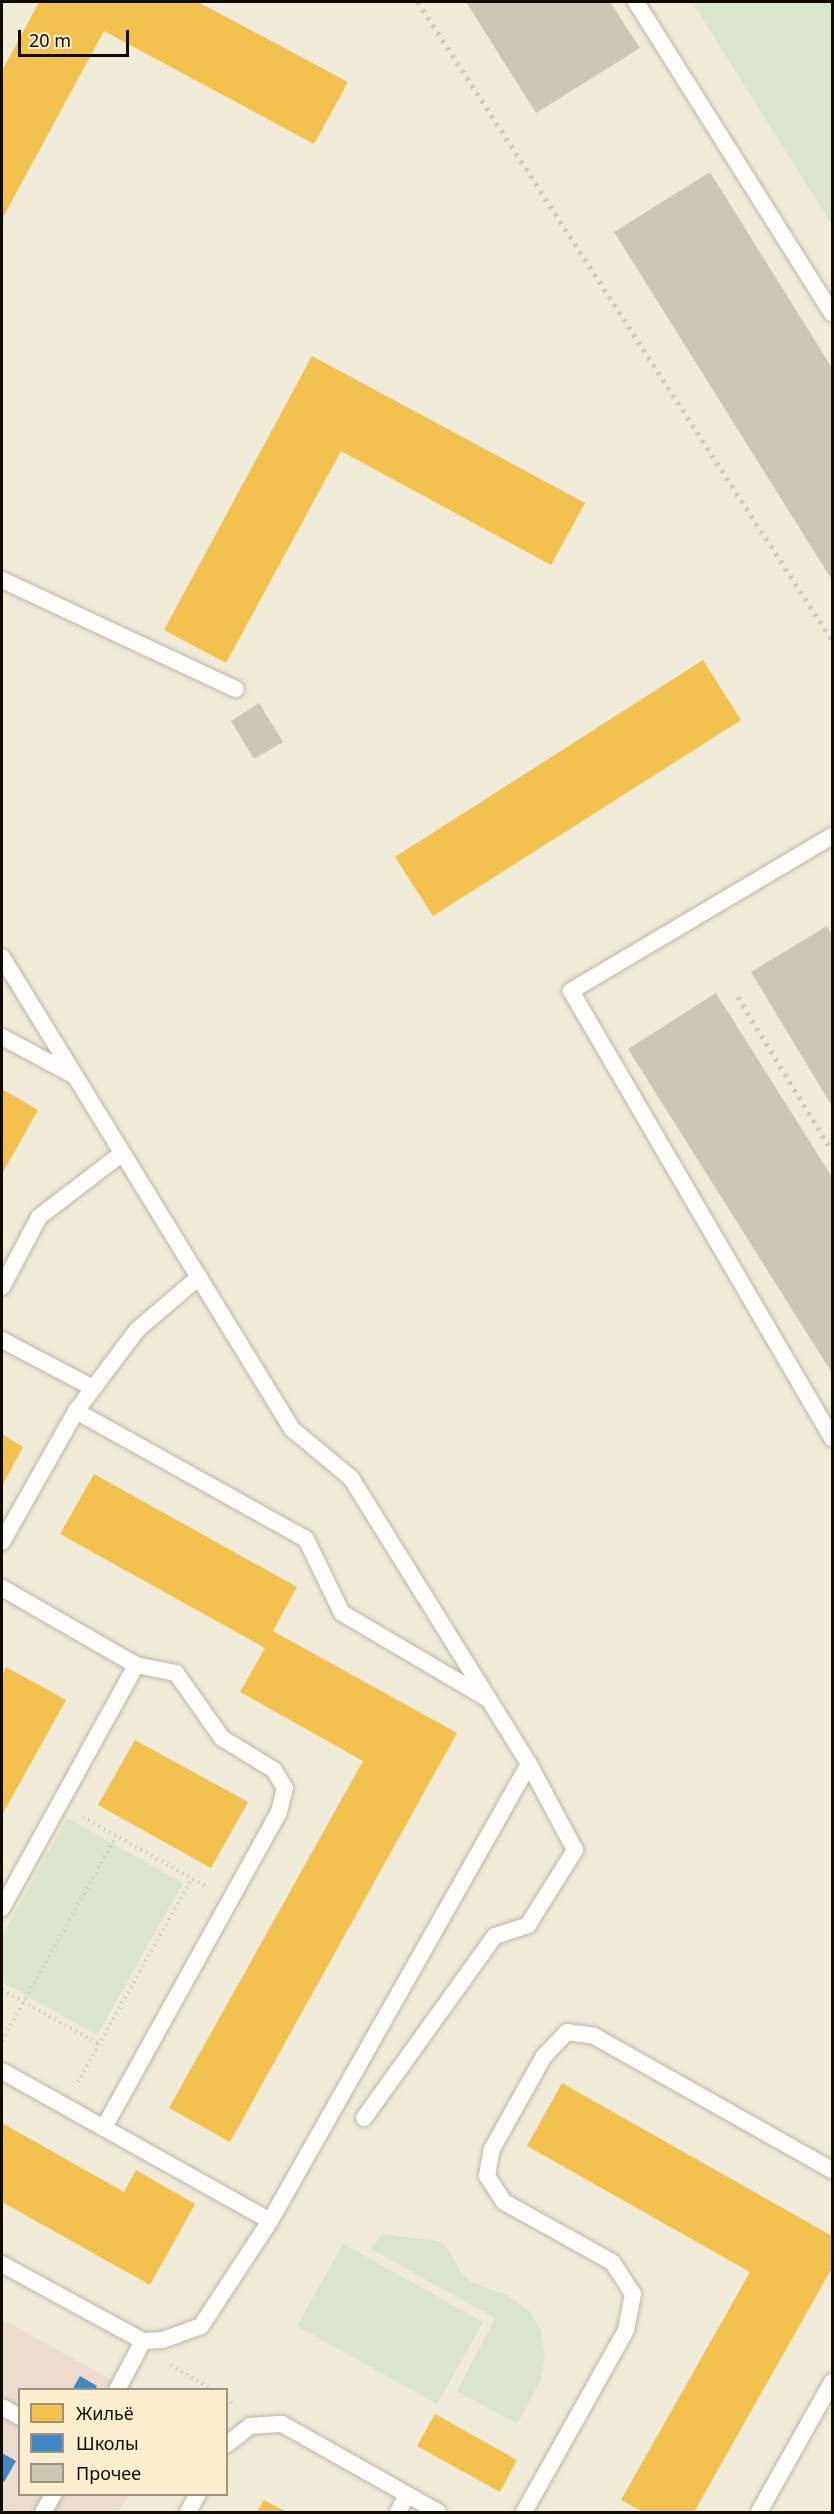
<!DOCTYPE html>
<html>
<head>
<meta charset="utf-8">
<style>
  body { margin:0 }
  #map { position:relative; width:834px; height:2514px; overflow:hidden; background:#f1ebda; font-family:"Noto Sans",sans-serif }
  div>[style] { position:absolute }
  .education>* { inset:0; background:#ecdccf }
  .green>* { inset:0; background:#dbe5cd }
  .homes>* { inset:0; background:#f2c14e }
  .schools>* { inset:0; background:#3f88c5 }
  .building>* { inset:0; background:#cdc6b4 }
  .path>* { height:4px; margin-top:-2px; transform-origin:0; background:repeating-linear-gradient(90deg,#ceccc7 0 1.5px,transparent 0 6px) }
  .roads { filter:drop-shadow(0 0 2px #bbb6a9) drop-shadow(0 0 2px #bbb6a9) }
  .service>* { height:16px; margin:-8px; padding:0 8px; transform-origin:8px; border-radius:8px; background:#fdfcf9 }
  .rail>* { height:4.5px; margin-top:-2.25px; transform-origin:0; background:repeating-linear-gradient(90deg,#cccac5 0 3px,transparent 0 9px) }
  span { translate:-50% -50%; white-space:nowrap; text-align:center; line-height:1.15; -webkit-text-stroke:6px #fbefd0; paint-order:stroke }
  .frame { position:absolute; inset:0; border:3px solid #0f0b03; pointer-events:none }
  .legend { position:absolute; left:18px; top:2388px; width:210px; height:108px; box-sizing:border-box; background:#fbefd0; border:2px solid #9d947e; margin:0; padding:8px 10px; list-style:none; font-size:18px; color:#0f0b03 }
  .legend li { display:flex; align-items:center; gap:12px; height:30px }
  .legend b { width:30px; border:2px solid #9d947e }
  .scale { position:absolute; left:18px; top:30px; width:111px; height:27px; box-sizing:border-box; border:3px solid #0f0b03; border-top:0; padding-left:8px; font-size:18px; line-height:21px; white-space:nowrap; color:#0f0b03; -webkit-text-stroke:4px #fbefd0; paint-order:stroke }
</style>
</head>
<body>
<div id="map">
  <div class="education">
    <div style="clip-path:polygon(2px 2319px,128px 2389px,20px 2390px,20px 2494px,130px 2495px,118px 2512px,2px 2512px)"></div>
  </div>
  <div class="green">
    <div style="clip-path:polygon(692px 2px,832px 2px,832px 225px)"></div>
    <div style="clip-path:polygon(67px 1818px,183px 1883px,97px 2035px,2px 1982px,2px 1936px)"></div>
    <div style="clip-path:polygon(382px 2234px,439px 2241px,447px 2247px,461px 2273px,472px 2282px,509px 2296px,529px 2311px,541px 2330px,545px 2356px,541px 2380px,517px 2424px,457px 2391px,495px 2318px,371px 2249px)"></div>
    <div style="clip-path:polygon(343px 2244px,483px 2322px,437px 2404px,297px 2326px)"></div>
  </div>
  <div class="homes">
    <div style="clip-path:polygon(39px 2px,198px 2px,348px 82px,314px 144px,104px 31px,2px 219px,2px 71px)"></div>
    <div style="clip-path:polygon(312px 356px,585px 503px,551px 565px,341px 451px,226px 663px,164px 630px)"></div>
    <div style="clip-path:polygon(703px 660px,741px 720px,433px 916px,395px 857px)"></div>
    <div style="clip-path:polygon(2px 1089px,38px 1110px,2px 1174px)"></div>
    <div style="clip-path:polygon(2px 1434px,23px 1447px,2px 1486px)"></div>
    <div style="clip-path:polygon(94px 1474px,297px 1587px,273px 1631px,457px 1733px,230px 2142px,169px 2108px,363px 1761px,240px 1692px,265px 1648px,60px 1534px)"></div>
    <div style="clip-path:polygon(6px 1667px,66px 1700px,2px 1815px,2px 1675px)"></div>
    <div style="clip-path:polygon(135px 1740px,248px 1802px,211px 1868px,98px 1805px)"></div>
    <div style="clip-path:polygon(562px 2083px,832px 2236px,832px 2268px,694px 2512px,643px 2512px,621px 2500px,750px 2272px,527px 2146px)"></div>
    <div style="clip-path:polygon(2px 2123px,124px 2192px,136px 2170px,195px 2204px,150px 2285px,2px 2202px)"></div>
    <div style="clip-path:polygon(435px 2414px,517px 2460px,500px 2492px,417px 2446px)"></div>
    <div style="clip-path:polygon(264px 2500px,287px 2512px,257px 2512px)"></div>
  </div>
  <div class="schools">
    <div style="clip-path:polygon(80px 2376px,97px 2386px,95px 2390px,72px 2390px)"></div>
    <div style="clip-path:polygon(2px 2453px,16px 2461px,4px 2482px,2px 2480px)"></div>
  </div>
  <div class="building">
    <div style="clip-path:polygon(466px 2px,610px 2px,640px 48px,536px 113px)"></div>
    <div style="clip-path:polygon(710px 172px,832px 368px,832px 580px,614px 232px)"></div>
    <div style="clip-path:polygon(259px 703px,283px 742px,254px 759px,231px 721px)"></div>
    <div style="clip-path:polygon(827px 926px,832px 935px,832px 1106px,751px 972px)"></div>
    <div style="clip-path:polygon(716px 993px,832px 1177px,832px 1373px,628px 1049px)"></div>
  </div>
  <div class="path">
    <div style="left:83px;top:1817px;width:142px;rotate:29.4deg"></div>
    <div style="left:2px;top:1990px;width:111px;rotate:29.1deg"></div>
    <div style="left:2px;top:2041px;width:235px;rotate:-60.9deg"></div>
    <div style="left:78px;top:2082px;width:234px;rotate:-60.8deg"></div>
    <div style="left:171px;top:2365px;width:48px;rotate:31.4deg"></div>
    <div style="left:226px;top:2398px;width:9px;rotate:41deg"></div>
  </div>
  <div class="roads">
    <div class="service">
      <div style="left:636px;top:2px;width:368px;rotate:57.8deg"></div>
      <div style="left:2px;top:580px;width:258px;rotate:25deg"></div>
      <div style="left:832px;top:836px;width:304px;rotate:149.3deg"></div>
      <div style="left:571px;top:991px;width:518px;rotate:59.72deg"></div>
      <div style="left:2px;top:957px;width:554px;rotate:58.43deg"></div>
      <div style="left:292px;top:1429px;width:77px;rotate:39.7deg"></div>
      <div style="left:351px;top:1478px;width:337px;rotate:58.1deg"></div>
      <div style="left:529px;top:1764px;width:525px;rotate:119.54deg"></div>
      <div style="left:270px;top:2221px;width:126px;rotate:123.3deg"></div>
      <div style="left:201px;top:2326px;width:40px;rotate:159.8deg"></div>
      <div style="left:163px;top:2340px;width:20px;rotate:177deg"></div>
      <div style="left:143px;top:2341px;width:161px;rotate:-151.4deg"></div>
      <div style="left:2px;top:1037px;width:83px;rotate:28.1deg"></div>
      <div style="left:2px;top:1287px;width:79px;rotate:-62.1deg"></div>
      <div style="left:39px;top:1217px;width:103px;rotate:-37.5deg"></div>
      <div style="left:2px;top:1340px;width:103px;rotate:27.8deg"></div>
      <div style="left:76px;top:1411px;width:101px;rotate:-53deg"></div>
      <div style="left:137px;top:1330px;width:82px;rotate:-40.5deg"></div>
      <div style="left:2px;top:1542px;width:150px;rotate:-60.5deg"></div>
      <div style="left:76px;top:1411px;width:263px;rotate:29.1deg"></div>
      <div style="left:306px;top:1539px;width:82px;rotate:64.1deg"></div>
      <div style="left:342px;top:1613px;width:169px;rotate:30.5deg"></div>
      <div style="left:2px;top:1588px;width:155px;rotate:29.9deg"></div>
      <div style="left:136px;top:1665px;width:41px;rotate:11.3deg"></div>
      <div style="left:176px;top:1673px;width:80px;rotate:54.7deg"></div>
      <div style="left:222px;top:1738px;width:61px;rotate:31.6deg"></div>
      <div style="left:274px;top:1770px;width:21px;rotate:59deg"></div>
      <div style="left:285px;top:1788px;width:25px;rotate:104deg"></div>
      <div style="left:279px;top:1812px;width:361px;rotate:119deg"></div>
      <div style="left:2px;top:1908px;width:277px;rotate:-61.1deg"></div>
      <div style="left:2px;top:2071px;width:307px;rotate:29.2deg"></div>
      <div style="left:364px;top:2118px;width:224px;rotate:-54.3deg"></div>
      <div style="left:495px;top:1936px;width:35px;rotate:-18deg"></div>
      <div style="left:528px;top:1925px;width:89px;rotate:-57.9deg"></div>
      <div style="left:575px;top:1850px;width:98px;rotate:-118.1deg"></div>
      <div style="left:117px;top:2390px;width:55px;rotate:-62deg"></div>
      <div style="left:2px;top:2407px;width:21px;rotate:29deg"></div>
      <div style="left:226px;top:2445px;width:31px;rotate:-38deg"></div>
      <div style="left:250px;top:2426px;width:32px;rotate:-4deg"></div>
      <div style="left:282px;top:2424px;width:179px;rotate:29.4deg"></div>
      <div style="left:43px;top:2512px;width:21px;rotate:-59deg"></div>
      <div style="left:188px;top:2512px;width:21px;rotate:-61deg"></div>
      <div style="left:398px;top:2512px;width:19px;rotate:-62deg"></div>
      <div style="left:524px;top:2512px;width:209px;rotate:-60.7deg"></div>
      <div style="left:626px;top:2330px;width:37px;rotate:-79deg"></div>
      <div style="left:633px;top:2294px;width:38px;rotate:-123deg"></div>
      <div style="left:612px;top:2262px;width:124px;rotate:-150.9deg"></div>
      <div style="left:504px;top:2202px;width:31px;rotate:-123deg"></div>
      <div style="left:487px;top:2176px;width:27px;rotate:-80deg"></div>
      <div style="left:492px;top:2149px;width:107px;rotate:-60.8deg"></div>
      <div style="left:544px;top:2056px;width:33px;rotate:-46deg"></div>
      <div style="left:567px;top:2032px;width:27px;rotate:8deg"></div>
      <div style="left:594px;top:2036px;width:273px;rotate:29.4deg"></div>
      <div style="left:759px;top:2512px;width:149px;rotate:-60.7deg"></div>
    </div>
  </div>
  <div class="rail">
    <div style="left:418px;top:2px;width:761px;rotate:57.02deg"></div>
    <div style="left:738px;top:997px;width:180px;rotate:58.6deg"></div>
  </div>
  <div class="frame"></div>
  <ul class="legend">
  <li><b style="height:16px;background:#f2c14e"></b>Жильё</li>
  <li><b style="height:16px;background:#3f88c5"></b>Школы</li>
  <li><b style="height:16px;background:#cdc6b4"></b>Прочее</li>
  </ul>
  <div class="scale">20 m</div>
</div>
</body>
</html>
